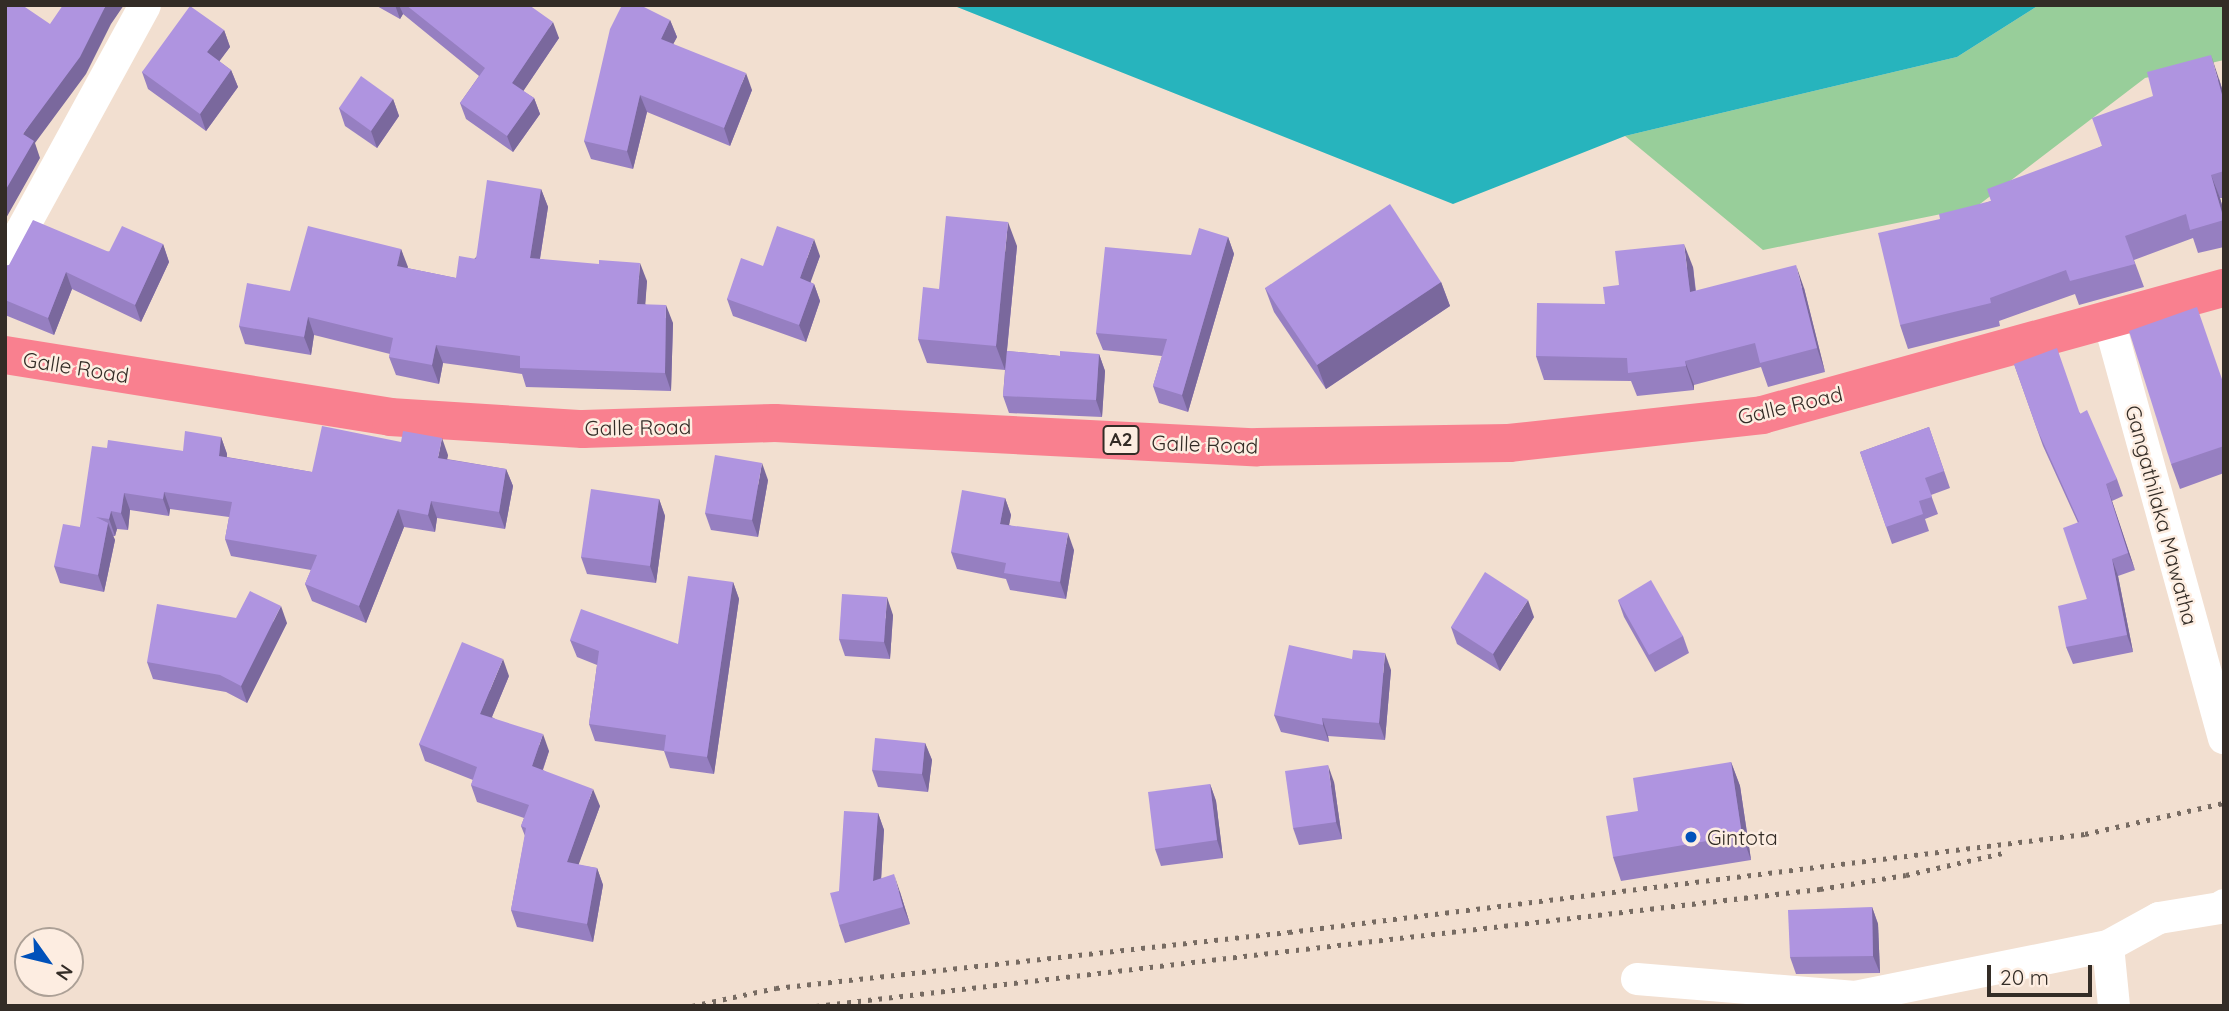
<!DOCTYPE html>
<html>
<head>
<meta charset="utf-8">
<style>
  body { margin:0 }
  #map { position:relative; width:2229px; height:1011px; overflow:hidden; background:#f2dfd0; font-family:Quicksand,sans-serif }
  div>[style] { position:absolute }
  .green>* { inset:0; background:#98ce9a }
  .water>* { inset:0; background:#27b4bd }
  .street>* { height:32px; margin:-16px; padding:0 16px; transform-origin:16px; border-radius:16px; background:#fff }
  .highway>* { height:38px; margin:-19px; padding:0 19px; transform-origin:19px; border-radius:19px; background:#f9808f }
  .rail>* { height:5px; margin-top:-2.5px; transform-origin:0; background:repeating-linear-gradient(90deg,#776b62 0 3.5px,transparent 0 10.5px) }
  .wall>* { inset:0; background:#967fc1 }
  .shaded-wall>* { inset:0; background:#7a689d }
  .building>* { inset:0; background:#af94e0 }
  .dots>* { width:19px; height:19px; translate:-50% -50%; box-sizing:border-box; border:4px solid #fdede1; border-radius:50% }
  span { translate:-50% -50%; white-space:nowrap; text-align:center; line-height:1.15; -webkit-text-stroke:5px #fdede1; paint-order:stroke }
  .shield-label span { padding:2px 5px; background:#fdede1; border:2px solid; border-radius:5px; -webkit-text-stroke-width:0 }
  .shield-label { font-size:19px; color:#332c26; font-weight:700 }
  .street-label { font-size:21px; color:#332c26 }
  .poi-label { font-size:21px; color:#332c26 }
  .left { translate:0 -50%; text-align:left }
  .frame { position:absolute; inset:0; border:7px solid #332c26; pointer-events:none }
  .north { position:absolute; left:14px; top:927px; width:70px; height:70px; box-sizing:border-box; background:#fdede1; border:2px solid #aca096; border-radius:50%; rotate:124deg; font-size:19px; font-weight:700; line-height:28px; text-align:center; color:#332c26 }
  .north::after { content:''; display:block; margin:auto; width:24px; height:32px; background:#0051ba; clip-path:polygon(50% 0,100% 100%,50% 72%,0 100%) }
  .scale { position:absolute; left:1987px; top:965px; width:105px; height:32px; box-sizing:border-box; border:4px solid #332c26; border-top:0; padding-left:9px; font-size:21px; line-height:24px; white-space:nowrap; color:#332c26; -webkit-text-stroke:5px #fdede1; paint-order:stroke }
</style>
</head>
<body>
<div id="map">
  <div class="green">
    <div style="clip-path:polygon(2039px 5px,2224px 5px,2224px 60px,2145px 78px,1976px 207px,1763px 250px,1625px 136px,1957px 57px)"></div>
  </div>
  <div class="water">
    <div style="clip-path:polygon(952px 5px,2039px 5px,1957px 57px,1625px 136px,1453px 204px)"></div>
  </div>
  <div class="street">
    <div style="left:5px;top:267px;width:41px;rotate:-65.3deg"></div>
    <div style="left:22px;top:230px;width:256px;rotate:-61.3deg"></div>
    <div style="left:2109px;top:321px;width:433px;rotate:74.6deg"></div>
    <div style="left:1637px;top:979px;width:219px;rotate:4.7deg"></div>
    <div style="left:1855px;top:997px;width:258px;rotate:-11.4deg"></div>
    <div style="left:2114px;top:1006px;width:60px;rotate:-95.7deg"></div>
    <div style="left:2108px;top:946px;width:58px;rotate:-28.8deg"></div>
    <div style="left:2159px;top:918px;width:62px;rotate:-9.3deg"></div>
    <div style="left:2220px;top:908px;width:5px;rotate:-37deg"></div>
  </div>
  <div class="highway">
    <div style="left:5px;top:355px;width:390px;rotate:9.1deg"></div>
    <div style="left:390px;top:417px;width:193px;rotate:3.6deg"></div>
    <div style="left:583px;top:429px;width:192px;rotate:-1.8deg"></div>
    <div style="left:775px;top:423px;width:483px;rotate:2.9deg"></div>
    <div style="left:1257px;top:447px;width:252px;rotate:-0.9deg"></div>
    <div style="left:1509px;top:443px;width:255px;rotate:-6.3deg"></div>
    <div style="left:1762px;top:415px;width:479px;rotate:-15.4deg"></div>
  </div>
  <div class="rail">
    <div style="left:692px;top:1006px;width:86px;rotate:-12.1deg"></div>
    <div style="left:776px;top:988px;width:516px;rotate:-6.23deg"></div>
    <div style="left:1289px;top:932px;width:802px;rotate:-7.02deg"></div>
    <div style="left:2085px;top:834px;width:142px;rotate:-12.6deg"></div>
    <div style="left:816px;top:1006px;width:1011px;rotate:-6.65deg"></div>
    <div style="left:1820px;top:889px;width:87px;rotate:-9.2deg"></div>
    <div style="left:1906px;top:875px;width:99px;rotate:-12.8deg"></div>
  </div>
  <div class="wall">
    <div style="clip-path:polygon(375px 5px,529px 5px,559px 38px,523px 91px,534px 98px,540px 114px,513px 152px,466px 119px,460px 103px,479px 76px,403px 14px,400px 19px)"></div>
    <div style="clip-path:polygon(670px 20px,677px 37px,673px 44px,752px 90px,730px 146px,647px 112px,633px 169px,591px 159px,584px 141px)"></div>
    <div style="clip-path:polygon(224px 30px,230px 47px,219px 61px,231px 70px,238px 87px,206px 131px,148px 89px,142px 72px)"></div>
    <div style="clip-path:polygon(2219px 79px,2224px 95px,2224px 198px,2220px 198px,2224px 212px,2224px 247px,2198px 253px,2193px 238px,2134px 260px,2144px 287px,2079px 305px,2075px 294px,1999px 321px,2000px 326px,1908px 349px,1900px 325px,1940px 219px,1991px 201px,2102px 146px)"></div>
    <div style="clip-path:polygon(393px 99px,399px 116px,377px 148px,345px 126px,339px 108px)"></div>
    <div style="clip-path:polygon(541px 189px,548px 207px,540px 259px,647px 281px,645px 304px,673px 323px,671px 391px,526px 387px,522px 374px,443px 363px,439px 384px,396px 375px,389px 357px,390px 354px,314px 335px,311px 355px,245px 344px,239px 326px,290px 291px,401px 249px,407px 268px,456px 278px)"></div>
    <div style="clip-path:polygon(1228px 237px,1234px 254px,1188px 412px,1159px 403px,1153px 386px,1162px 356px,1103px 350px,1096px 333px,1191px 255px)"></div>
    <div style="clip-path:polygon(163px 244px,169px 262px,141px 322px,72px 289px,54px 335px,5px 315px,5px 266px)"></div>
    <div style="clip-path:polygon(1017px 246px,1007px 351px,1060px 356px,1099px 354px,1105px 371px,1102px 417px,1009px 413px,1003px 396px,1005px 370px,927px 363px,918px 339px,939px 289px)"></div>
    <div style="clip-path:polygon(820px 256px,810px 282px,814px 284px,820px 301px,806px 342px,733px 316px,727px 299px,763px 266px)"></div>
    <div style="clip-path:polygon(1693px 267px,1696px 291px,1804px 288px,1825px 372px,1768px 387px,1761px 367px,1694px 385px,1694px 390px,1637px 396px,1631px 381px,1544px 380px,1536px 356px,1605px 304px,1619px 285px)"></div>
    <div style="clip-path:polygon(1441px 282px,1450px 306px,1326px 389px,1274px 312px,1265px 288px)"></div>
    <div style="clip-path:polygon(2014px 364px,2080px 413px,2117px 479px,2123px 496px,2112px 501px,2135px 570px,2118px 576px,2133px 652px,2073px 664px,2066px 647px,2087px 599px,2078px 523px,2043px 446px)"></div>
    <div style="clip-path:polygon(2224px 384px,2224px 473px,2180px 489px,2171px 464px)"></div>
    <div style="clip-path:polygon(1929px 427px,1950px 488px,1931px 495px,1938px 514px,1925px 519px,1929px 531px,1892px 544px,1860px 452px)"></div>
    <div style="clip-path:polygon(221px 437px,227px 454px,227px 457px,312px 472px,448px 455px,447px 459px,506px 469px,513px 486px,505px 529px,437px 518px,435px 532px,404px 527px,366px 623px,312px 601px,305px 584px,311px 570px,231px 556px,225px 539px,229px 517px,170px 509px,169px 516px,130px 510px,128px 530px,117px 529px,115px 536px,113px 536px,115px 540px,104px 592px,60px 583px,54px 566px,80px 527px,107px 448px,183px 451px)"></div>
    <div style="clip-path:polygon(768px 480px,758px 537px,711px 530px,705px 513px)"></div>
    <div style="clip-path:polygon(1005px 498px,1011px 515px,1009px 525px,1074px 550px,1066px 599px,1010px 590px,1006px 579px,957px 569px,951px 552px)"></div>
    <div style="clip-path:polygon(659px 499px,665px 516px,656px 583px,587px 574px,581px 557px)"></div>
    <div style="clip-path:polygon(733px 582px,739px 599px,714px 774px,670px 768px,664px 751px,595px 741px,589px 724px,597px 665px,577px 657px,570px 640px,678px 644px)"></div>
    <div style="clip-path:polygon(1618px 600px,1683px 636px,1689px 653px,1655px 672px,1624px 617px)"></div>
    <div style="clip-path:polygon(893px 615px,890px 659px,845px 656px,839px 639px)"></div>
    <div style="clip-path:polygon(1534px 617px,1500px 671px,1457px 644px,1451px 627px)"></div>
    <div style="clip-path:polygon(236px 618px,287px 623px,247px 703px,226px 692px,153px 679px,147px 662px)"></div>
    <div style="clip-path:polygon(1391px 670px,1385px 740px,1328px 736px,1329px 742px,1281px 732px,1274px 715px)"></div>
    <div style="clip-path:polygon(509px 676px,492px 717px,549px 751px,543px 770px,600px 806px,578px 865px,597px 868px,603px 885px,593px 942px,517px 927px,511px 910px,525px 836px,521px 826px,524px 818px,477px 802px,471px 785px,473px 780px,425px 761px,419px 744px)"></div>
    <div style="clip-path:polygon(925px 743px,932px 760px,928px 792px,878px 787px,872px 770px)"></div>
    <div style="clip-path:polygon(1731px 762px,1740px 786px,1751px 860px,1621px 881px,1613px 857px,1638px 811px)"></div>
    <div style="clip-path:polygon(1334px 782px,1342px 839px,1299px 845px,1293px 828px)"></div>
    <div style="clip-path:polygon(1210px 784px,1216px 801px,1223px 858px,1161px 866px,1155px 849px)"></div>
    <div style="clip-path:polygon(878px 813px,884px 830px,881px 878px,900px 892px,910px 924px,845px 943px,839px 925px,839px 891px)"></div>
    <div style="clip-path:polygon(1872px 907px,1878px 924px,1880px 973px,1796px 974px,1790px 957px)"></div>
  </div>
  <div class="shaded-wall">
    <div style="clip-path:polygon(106px 5px,124px 5px,111px 24px,86px 74px,35px 143px,40px 158px,5px 220px,5px 191px,23px 134px)"></div>
    <div style="clip-path:polygon(395px 5px,399px 5px,403px 14px,400px 19px)"></div>
    <div style="clip-path:polygon(670px 20px,677px 37px,667px 56px,661px 39px)"></div>
    <div style="clip-path:polygon(553px 22px,559px 38px,518px 99px,512px 83px)"></div>
    <div style="clip-path:polygon(224px 30px,230px 47px,213px 70px,207px 52px)"></div>
    <div style="clip-path:polygon(2211px 55px,2219px 79px,2224px 95px,2224px 102px)"></div>
    <div style="clip-path:polygon(231px 70px,238px 87px,206px 131px,200px 114px)"></div>
    <div style="clip-path:polygon(746px 73px,752px 90px,730px 146px,724px 128px)"></div>
    <div style="clip-path:polygon(640px 95px,647px 112px,633px 169px,627px 151px)"></div>
    <div style="clip-path:polygon(534px 98px,540px 114px,513px 152px,507px 136px)"></div>
    <div style="clip-path:polygon(393px 99px,399px 116px,377px 148px,371px 131px)"></div>
    <div style="clip-path:polygon(2211px 175px,2220px 198px,2224px 212px,2224px 219px)"></div>
    <div style="clip-path:polygon(541px 189px,548px 207px,537px 277px,530px 258px)"></div>
    <div style="clip-path:polygon(1008px 222px,1017px 246px,1005px 370px,996px 346px)"></div>
    <div style="clip-path:polygon(1228px 237px,1234px 254px,1188px 412px,1182px 395px)"></div>
    <div style="clip-path:polygon(814px 239px,820px 256px,806px 295px,800px 278px)"></div>
    <div style="clip-path:polygon(163px 244px,169px 262px,141px 322px,135px 305px)"></div>
    <div style="clip-path:polygon(1684px 244px,1693px 267px,1698px 316px,1690px 292px)"></div>
    <div style="clip-path:polygon(401px 249px,408px 267px,403px 284px,397px 266px)"></div>
    <div style="clip-path:polygon(640px 263px,647px 281px,644px 322px,637px 304px)"></div>
    <div style="clip-path:polygon(1796px 265px,1804px 288px,1825px 372px,1817px 348px)"></div>
    <div style="clip-path:polygon(66px 272px,72px 289px,54px 335px,48px 318px)"></div>
    <div style="clip-path:polygon(1441px 282px,1450px 306px,1326px 389px,1317px 365px)"></div>
    <div style="clip-path:polygon(814px 284px,820px 301px,806px 342px,799px 325px)"></div>
    <div style="clip-path:polygon(666px 305px,673px 323px,671px 391px,665px 373px)"></div>
    <div style="clip-path:polygon(308px 317px,314px 335px,311px 355px,304px 337px)"></div>
    <div style="clip-path:polygon(436px 345px,443px 363px,439px 384px,432px 365px)"></div>
    <div style="clip-path:polygon(1099px 354px,1105px 371px,1102px 417px,1096px 400px)"></div>
    <div style="clip-path:polygon(1685px 361px,1694px 385px,1694px 390px,1686px 366px)"></div>
    <div style="clip-path:polygon(221px 437px,227px 454px,225px 473px,219px 456px)"></div>
    <div style="clip-path:polygon(442px 438px,448px 455px,444px 475px,438px 458px)"></div>
    <div style="clip-path:polygon(762px 463px,768px 480px,758px 537px,752px 520px)"></div>
    <div style="clip-path:polygon(506px 469px,513px 486px,505px 529px,499px 512px)"></div>
    <div style="clip-path:polygon(2106px 484px,2112px 501px,2135px 570px,2128px 553px)"></div>
    <div style="clip-path:polygon(164px 492px,170px 509px,169px 516px,163px 499px)"></div>
    <div style="clip-path:polygon(124px 493px,130px 510px,128px 530px,121px 513px)"></div>
    <div style="clip-path:polygon(1005px 498px,1011px 515px,1006px 541px,1000px 524px)"></div>
    <div style="clip-path:polygon(659px 499px,665px 516px,656px 583px,650px 566px)"></div>
    <div style="clip-path:polygon(431px 501px,437px 518px,435px 532px,428px 515px)"></div>
    <div style="clip-path:polygon(398px 509px,404px 527px,366px 623px,359px 606px)"></div>
    <div style="clip-path:polygon(111px 511px,117px 529px,115px 536px,109px 519px)"></div>
    <div style="clip-path:polygon(108px 523px,115px 540px,104px 592px,98px 575px)"></div>
    <div style="clip-path:polygon(1068px 533px,1074px 550px,1066px 599px,1060px 582px)"></div>
    <div style="clip-path:polygon(2112px 559px,2118px 576px,2133px 652px,2127px 635px)"></div>
    <div style="clip-path:polygon(733px 582px,739px 599px,714px 774px,707px 757px)"></div>
    <div style="clip-path:polygon(887px 597px,893px 615px,890px 659px,884px 642px)"></div>
    <div style="clip-path:polygon(1528px 600px,1534px 617px,1500px 671px,1493px 654px)"></div>
    <div style="clip-path:polygon(281px 606px,287px 623px,247px 703px,241px 686px)"></div>
    <div style="clip-path:polygon(1385px 653px,1391px 670px,1385px 740px,1379px 723px)"></div>
    <div style="clip-path:polygon(503px 659px,509px 676px,486px 731px,480px 714px)"></div>
    <div style="clip-path:polygon(1322px 718px,1328px 736px,1329px 742px,1323px 725px)"></div>
    <div style="clip-path:polygon(543px 734px,549px 751px,538px 783px,532px 766px)"></div>
    <div style="clip-path:polygon(925px 743px,932px 760px,928px 792px,922px 774px)"></div>
    <div style="clip-path:polygon(1731px 762px,1740px 786px,1751px 860px,1742px 835px)"></div>
    <div style="clip-path:polygon(1328px 765px,1334px 782px,1342px 839px,1336px 822px)"></div>
    <div style="clip-path:polygon(1210px 784px,1216px 801px,1223px 858px,1217px 840px)"></div>
    <div style="clip-path:polygon(593px 789px,600px 806px,573px 880px,567px 862px)"></div>
    <div style="clip-path:polygon(878px 813px,884px 830px,880px 898px,873px 881px)"></div>
    <div style="clip-path:polygon(597px 868px,603px 885px,593px 942px,587px 924px)"></div>
    <div style="clip-path:polygon(894px 874px,900px 892px,910px 924px,903px 907px)"></div>
    <div style="clip-path:polygon(1872px 907px,1878px 924px,1880px 973px,1873px 956px)"></div>
  </div>
  <div class="building">
    <div style="clip-path:polygon(5px 5px,22px 5px,50px 24px,63px 5px,106px 5px,80px 57px,23px 134px,34px 141px,5px 191px)"></div>
    <div style="clip-path:polygon(406px 5px,529px 5px,553px 22px,512px 83px,534px 98px,507px 136px,460px 103px,485px 68px)"></div>
    <div style="clip-path:polygon(622px 5px,640px 5px,670px 20px,661px 39px,746px 73px,724px 128px,640px 95px,627px 151px,584px 141px,610px 29px)"></div>
    <div style="clip-path:polygon(190px 6px,224px 30px,207px 52px,231px 70px,200px 114px,142px 72px)"></div>
    <div style="clip-path:polygon(2211px 55px,2224px 102px,2224px 171px,2211px 175px,2224px 220px,2190px 230px,2186px 214px,2125px 236px,2135px 264px,2070px 281px,2066px 270px,1990px 298px,1991px 303px,1900px 325px,1878px 233px,1940px 219px,1939px 214px,1991px 201px,1987px 189px,2102px 146px,2092px 118px,2153px 96px,2147px 72px)"></div>
    <div style="clip-path:polygon(361px 76px,393px 99px,371px 131px,339px 108px)"></div>
    <div style="clip-path:polygon(487px 180px,541px 189px,530px 258px,599px 264px,599px 260px,640px 263px,637px 304px,666px 305px,665px 373px,520px 368px,520px 356px,436px 345px,432px 365px,389px 357px,393px 338px,308px 317px,304px 337px,239px 326px,247px 283px,290px 291px,308px 226px,401px 249px,397px 266px,456px 278px,459px 256px,476px 259px)"></div>
    <div style="clip-path:polygon(1390px 204px,1441px 282px,1317px 365px,1265px 288px)"></div>
    <div style="clip-path:polygon(946px 216px,1008px 222px,996px 346px,918px 339px,923px 287px,939px 289px)"></div>
    <div style="clip-path:polygon(33px 220px,109px 252px,122px 226px,163px 244px,135px 305px,66px 272px,48px 318px,5px 300px,5px 282px,7px 278px,5px 277px,5px 266px,9px 265px)"></div>
    <div style="clip-path:polygon(777px 226px,814px 239px,800px 278px,814px 284px,799px 325px,727px 299px,741px 258px,763px 266px)"></div>
    <div style="clip-path:polygon(1199px 228px,1228px 237px,1182px 395px,1153px 386px,1167px 339px,1096px 333px,1105px 247px,1191px 255px)"></div>
    <div style="clip-path:polygon(1684px 244px,1690px 292px,1796px 265px,1817px 348px,1760px 363px,1755px 343px,1685px 361px,1686px 366px,1628px 373px,1627px 358px,1536px 356px,1537px 303px,1605px 304px,1603px 287px,1619px 285px,1615px 251px)"></div>
    <div style="clip-path:polygon(2197px 307px,2224px 385px,2224px 446px,2171px 464px,2129px 331px)"></div>
    <div style="clip-path:polygon(2057px 348px,2080px 414px,2087px 410px,2117px 479px,2106px 484px,2128px 553px,2112px 559px,2127px 635px,2066px 647px,2058px 606px,2087px 599px,2063px 528px,2079px 522px,2037px 429px,2014px 364px)"></div>
    <div style="clip-path:polygon(1007px 351px,1060px 356px,1060px 351px,1099px 354px,1096px 400px,1003px 396px)"></div>
    <div style="clip-path:polygon(322px 426px,401px 442px,403px 431px,442px 438px,438px 458px,506px 469px,499px 512px,431px 501px,428px 515px,398px 509px,359px 606px,305px 584px,317px 555px,225px 539px,232px 502px,164px 492px,163px 499px,124px 493px,121px 513px,111px 511px,109px 519px,96px 517px,108px 523px,98px 575px,54px 566px,63px 524px,80px 527px,92px 446px,107px 448px,108px 440px,183px 451px,185px 431px,221px 437px,219px 456px,312px 472px)"></div>
    <div style="clip-path:polygon(1929px 427px,1944px 471px,1925px 478px,1932px 497px,1919px 501px,1923px 514px,1886px 527px,1860px 452px)"></div>
    <div style="clip-path:polygon(715px 455px,762px 463px,752px 520px,705px 513px)"></div>
    <div style="clip-path:polygon(591px 489px,659px 499px,650px 566px,581px 557px)"></div>
    <div style="clip-path:polygon(962px 490px,1005px 498px,1000px 524px,1068px 533px,1060px 582px,1004px 573px,1006px 563px,951px 552px)"></div>
    <div style="clip-path:polygon(1485px 572px,1528px 600px,1493px 654px,1451px 627px)"></div>
    <div style="clip-path:polygon(688px 576px,733px 582px,707px 757px,664px 751px,666px 735px,589px 724px,599px 651px,570px 640px,581px 609px,678px 644px)"></div>
    <div style="clip-path:polygon(1651px 580px,1683px 636px,1649px 655px,1618px 600px)"></div>
    <div style="clip-path:polygon(250px 591px,281px 606px,241px 686px,220px 675px,147px 662px,157px 604px,236px 618px)"></div>
    <div style="clip-path:polygon(842px 594px,887px 597px,884px 642px,839px 639px)"></div>
    <div style="clip-path:polygon(462px 642px,503px 659px,480px 714px,543px 734px,532px 766px,593px 789px,567px 862px,597px 868px,587px 924px,511px 910px,526px 828px,521px 826px,529px 805px,471px 785px,477px 767px,419px 744px)"></div>
    <div style="clip-path:polygon(1289px 645px,1352px 659px,1353px 650px,1385px 653px,1379px 723px,1322px 718px,1323px 725px,1274px 715px)"></div>
    <div style="clip-path:polygon(875px 738px,925px 743px,922px 774px,872px 770px)"></div>
    <div style="clip-path:polygon(1731px 762px,1742px 835px,1613px 857px,1606px 816px,1638px 811px,1633px 778px)"></div>
    <div style="clip-path:polygon(1328px 765px,1336px 822px,1293px 828px,1285px 771px)"></div>
    <div style="clip-path:polygon(1210px 784px,1217px 840px,1155px 849px,1148px 792px)"></div>
    <div style="clip-path:polygon(844px 811px,878px 813px,873px 881px,894px 874px,903px 907px,839px 925px,830px 893px,839px 891px)"></div>
    <div style="clip-path:polygon(1872px 907px,1873px 956px,1790px 957px,1788px 910px)"></div>
  </div>
  <div class="dots">
    <div style="left:1691px;top:837px;background:#0051ba"></div>
  </div>
  <div class="shield-label">
    <span style="left:1121px;top:440px">A2</span>
  </div>
  <div class="street-label">
    <span style="left:76px;top:367px;rotate:9deg">Galle Road</span>
    <span style="left:1790px;top:405px;rotate:-13deg">Galle Road</span>
    <span style="left:638px;top:427px;rotate:-1deg">Galle Road</span>
    <span style="left:1205px;top:444px;rotate:2deg">Galle Road</span>
    <span style="left:2162px;top:515px;rotate:75deg">Gangathilaka Mawatha</span>
  </div>
  <div class="poi-label">
    <span class="left" style="left:1707px;top:837px">Gintota</span>
  </div>
  <div class="frame"></div>
  <div class="north">N</div>
  <div class="scale">20 m</div>
</div>
</body>
</html>
